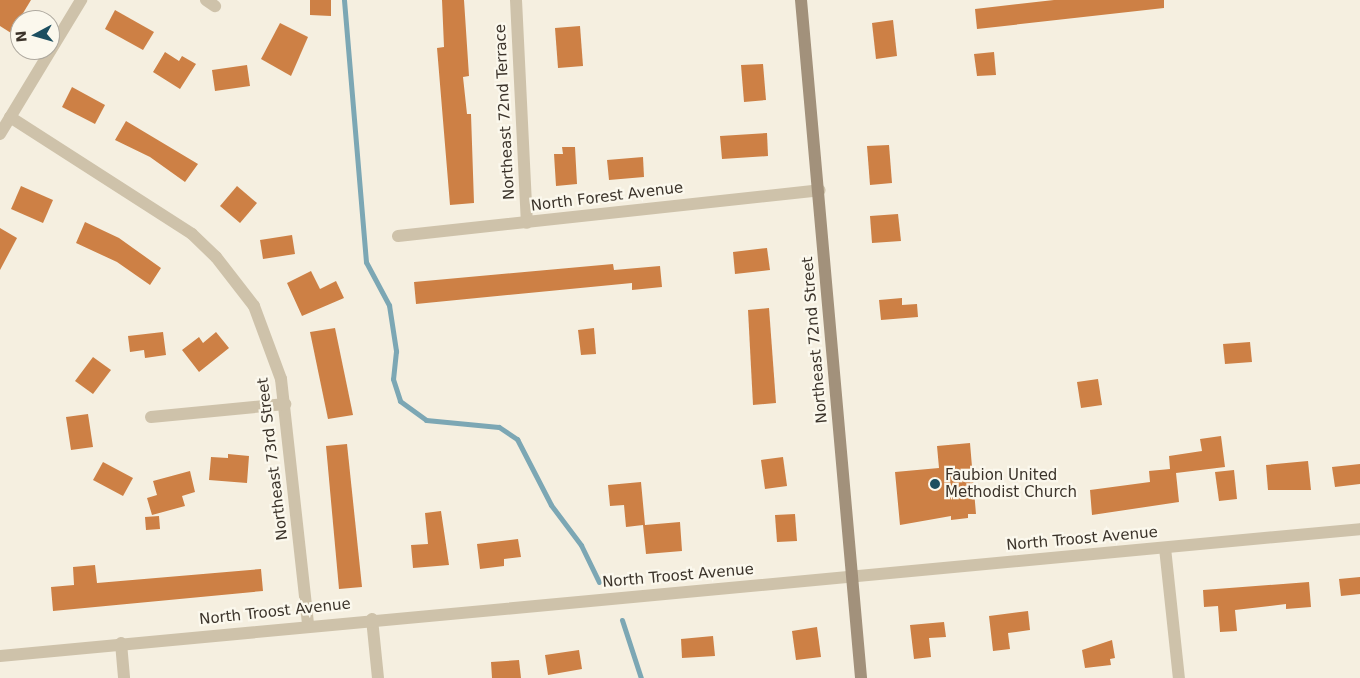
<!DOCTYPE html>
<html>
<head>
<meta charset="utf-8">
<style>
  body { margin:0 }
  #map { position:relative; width:1360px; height:678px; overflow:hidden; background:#f5efe0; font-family:"DejaVu Sans",sans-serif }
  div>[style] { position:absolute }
  .stream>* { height:5px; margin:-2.5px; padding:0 2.5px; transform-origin:2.5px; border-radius:2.5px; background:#7ca7b4 }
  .building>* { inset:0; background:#cd8045 }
  .minor>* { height:12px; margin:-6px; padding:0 6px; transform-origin:6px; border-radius:6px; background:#cec2aa }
  .tertiary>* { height:12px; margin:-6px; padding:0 6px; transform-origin:6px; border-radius:6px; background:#cec2aa }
  .secondary>* { height:12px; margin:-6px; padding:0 6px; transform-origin:6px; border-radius:6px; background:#a2917b }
  .dots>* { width:14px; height:14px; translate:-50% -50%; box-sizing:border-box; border:2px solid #fbf8ed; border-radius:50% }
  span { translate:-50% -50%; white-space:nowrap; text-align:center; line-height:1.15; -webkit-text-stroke:4.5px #fbf8ed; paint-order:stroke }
  .street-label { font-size:15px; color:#3b332a }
  .poi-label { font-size:15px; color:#3b332a }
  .left { translate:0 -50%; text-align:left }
  .north { position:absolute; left:10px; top:10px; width:50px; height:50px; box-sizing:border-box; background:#fbf8ed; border:1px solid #aea99f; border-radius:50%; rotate:264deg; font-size:14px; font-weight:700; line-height:20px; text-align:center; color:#3b332a }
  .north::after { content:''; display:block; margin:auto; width:18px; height:22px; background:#1c4f60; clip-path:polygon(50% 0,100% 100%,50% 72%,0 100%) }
</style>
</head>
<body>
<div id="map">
  <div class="stream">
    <div style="left:344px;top:0;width:263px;rotate:85.2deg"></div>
    <div style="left:366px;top:262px;width:49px;rotate:61.9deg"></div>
    <div style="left:389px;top:305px;width:47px;rotate:81.3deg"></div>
    <div style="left:396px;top:351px;width:28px;rotate:96deg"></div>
    <div style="left:393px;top:379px;width:23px;rotate:72deg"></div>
    <div style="left:400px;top:401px;width:32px;rotate:36deg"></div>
    <div style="left:426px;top:420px;width:73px;rotate:5.5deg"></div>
    <div style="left:499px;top:427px;width:22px;rotate:34deg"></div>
    <div style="left:517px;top:439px;width:74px;rotate:62.7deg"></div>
    <div style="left:551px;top:505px;width:50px;rotate:53.1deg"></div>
    <div style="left:581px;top:545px;width:41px;rotate:64.1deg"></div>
    <div style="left:622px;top:620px;width:61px;rotate:71.9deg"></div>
  </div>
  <div class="building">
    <div style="clip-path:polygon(0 0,31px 0,11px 33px,0 26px)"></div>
    <div style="clip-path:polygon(310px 0,331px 0,331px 16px,310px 15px)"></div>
    <div style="clip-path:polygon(442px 0,464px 0,469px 76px,463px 77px,467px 114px,471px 114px,474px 203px,450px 205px,437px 48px,444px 47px)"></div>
    <div style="clip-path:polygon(1054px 0,1164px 0,1164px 8px,977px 29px,975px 9px)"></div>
    <div style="clip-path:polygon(115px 10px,154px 32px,143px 50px,105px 29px)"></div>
    <div style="clip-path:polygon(893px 20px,897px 56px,876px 59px,872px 23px)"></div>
    <div style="clip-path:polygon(280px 23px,308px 37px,291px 76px,261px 59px)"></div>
    <div style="clip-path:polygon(580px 26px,583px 66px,558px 68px,555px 28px)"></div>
    <div style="clip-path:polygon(165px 52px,179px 61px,182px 56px,196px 64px,180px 89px,153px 72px)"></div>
    <div style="clip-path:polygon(994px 52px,996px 75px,977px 76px,974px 54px)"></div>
    <div style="clip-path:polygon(763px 64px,766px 100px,744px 102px,741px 65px)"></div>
    <div style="clip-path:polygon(247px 65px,250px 86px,215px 91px,212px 70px)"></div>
    <div style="clip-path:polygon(72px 87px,105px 105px,95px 124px,62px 107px)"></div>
    <div style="clip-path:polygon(126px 121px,198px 164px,185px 182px,150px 157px,115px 140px)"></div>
    <div style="clip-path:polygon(767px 133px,768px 156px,722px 159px,720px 136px)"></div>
    <div style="clip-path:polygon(889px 145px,892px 183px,870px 185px,867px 146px)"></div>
    <div style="clip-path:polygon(562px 147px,575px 147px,577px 184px,556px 186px,554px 154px,563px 154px)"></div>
    <div style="clip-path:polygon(643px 157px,644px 177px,609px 180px,607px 160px)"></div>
    <div style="clip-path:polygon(21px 186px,53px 200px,43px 223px,11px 209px)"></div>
    <div style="clip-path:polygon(237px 186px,257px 203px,240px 223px,220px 206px)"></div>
    <div style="clip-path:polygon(898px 214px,901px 241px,872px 243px,870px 216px)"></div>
    <div style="clip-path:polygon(85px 222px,119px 238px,161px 268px,150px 285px,117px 262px,76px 243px)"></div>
    <div style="clip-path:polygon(0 228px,17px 238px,0 270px)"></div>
    <div style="clip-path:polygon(292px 235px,295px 254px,263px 259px,260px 240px)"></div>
    <div style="clip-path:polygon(767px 248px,770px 270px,735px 274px,733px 252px)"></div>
    <div style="clip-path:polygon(613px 264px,614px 270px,660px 266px,662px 287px,632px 290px,632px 283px,416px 304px,414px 282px)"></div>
    <div style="clip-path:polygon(311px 271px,320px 289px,336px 281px,344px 298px,302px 316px,287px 283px)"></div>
    <div style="clip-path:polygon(902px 298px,902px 305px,917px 304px,918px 317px,881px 320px,879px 300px)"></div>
    <div style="clip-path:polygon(769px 308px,776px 403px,753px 405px,748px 310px)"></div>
    <div style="clip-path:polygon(335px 328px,353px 415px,328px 419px,310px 332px)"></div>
    <div style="clip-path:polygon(594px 328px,596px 354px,581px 355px,578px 330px)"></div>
    <div style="clip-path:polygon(163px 332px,166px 355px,145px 358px,144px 350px,130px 352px,128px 336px)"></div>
    <div style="clip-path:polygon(216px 332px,229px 348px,199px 372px,182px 350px,199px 337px,203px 343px)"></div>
    <div style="clip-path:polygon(1250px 342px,1252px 362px,1225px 364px,1223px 344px)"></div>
    <div style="clip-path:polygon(93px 357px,111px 370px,93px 394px,75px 381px)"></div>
    <div style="clip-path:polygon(1098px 379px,1102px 405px,1081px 408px,1077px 382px)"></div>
    <div style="clip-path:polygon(88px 414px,93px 447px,71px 450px,66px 417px)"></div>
    <div style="clip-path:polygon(1221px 436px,1225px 467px,1176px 473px,1179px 502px,1092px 515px,1090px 490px,1150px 482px,1149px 471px,1170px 469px,1169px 456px,1202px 451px,1200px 439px)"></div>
    <div style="clip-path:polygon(970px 443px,976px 514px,968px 514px,968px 518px,951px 520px,951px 516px,900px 525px,895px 472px,939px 468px,937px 446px)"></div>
    <div style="clip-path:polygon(347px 444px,362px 587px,339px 589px,326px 446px)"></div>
    <div style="clip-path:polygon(228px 454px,249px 456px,247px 483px,209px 480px,211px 457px,228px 458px)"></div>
    <div style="clip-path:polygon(783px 457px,787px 486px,765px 489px,761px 460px)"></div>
    <div style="clip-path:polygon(1308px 461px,1311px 490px,1268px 490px,1266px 465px)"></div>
    <div style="clip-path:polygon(103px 462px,133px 478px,123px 496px,93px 480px)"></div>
    <div style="clip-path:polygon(1360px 464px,1360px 484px,1335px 487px,1332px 467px)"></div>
    <div style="clip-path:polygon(1234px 470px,1237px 499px,1219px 501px,1215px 472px)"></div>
    <div style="clip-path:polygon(190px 471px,195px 492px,182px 496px,185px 506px,152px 515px,147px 498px,157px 495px,153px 481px)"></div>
    <div style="clip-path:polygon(641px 482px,645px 525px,680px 522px,682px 551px,646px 554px,643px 525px,626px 527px,624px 505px,610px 506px,608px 485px)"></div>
    <div style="clip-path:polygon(441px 511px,449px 565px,413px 568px,411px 545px,428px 544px,425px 513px)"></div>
    <div style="clip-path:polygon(795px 514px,797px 541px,777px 542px,775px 515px)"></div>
    <div style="clip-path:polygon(159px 516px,160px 529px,146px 530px,145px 517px)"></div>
    <div style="clip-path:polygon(518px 539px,521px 557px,504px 559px,504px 566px,480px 569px,477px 544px)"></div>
    <div style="clip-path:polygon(95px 565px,97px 583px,261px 569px,263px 591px,53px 611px,51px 587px,74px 585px,73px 567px)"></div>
    <div style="clip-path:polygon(1360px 577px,1360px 594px,1341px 596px,1339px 579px)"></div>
    <div style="clip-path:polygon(1309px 582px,1311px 607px,1286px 609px,1286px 604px,1235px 610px,1237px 631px,1220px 632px,1218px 606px,1204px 607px,1203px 590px)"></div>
    <div style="clip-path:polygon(1028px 611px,1030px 630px,1008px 633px,1010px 649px,993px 651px,989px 616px)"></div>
    <div style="clip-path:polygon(944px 622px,946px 637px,929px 638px,931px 657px,914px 659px,910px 625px)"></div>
    <div style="clip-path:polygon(817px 627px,821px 657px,796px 660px,792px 631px)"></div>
    <div style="clip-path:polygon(713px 636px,715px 656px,682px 658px,681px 639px)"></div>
    <div style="clip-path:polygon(1112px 640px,1115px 658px,1110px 659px,1111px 665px,1085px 668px,1082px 650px)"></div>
    <div style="clip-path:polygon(579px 650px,582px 669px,548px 675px,545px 655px)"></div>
    <div style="clip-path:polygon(519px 660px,521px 678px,492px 678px,491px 662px)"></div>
  </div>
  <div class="minor">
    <div style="left:206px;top:0;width:11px;rotate:34deg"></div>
    <div style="left:516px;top:0;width:223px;rotate:87.2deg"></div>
    <div style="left:10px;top:117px;width:216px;rotate:32.7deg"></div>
    <div style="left:192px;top:234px;width:33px;rotate:44deg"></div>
    <div style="left:216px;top:257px;width:62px;rotate:52.2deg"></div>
    <div style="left:254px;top:306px;width:78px;rotate:69.7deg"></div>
    <div style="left:281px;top:379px;width:247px;rotate:83.7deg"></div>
    <div style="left:0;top:134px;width:157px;rotate:-58.8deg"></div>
    <div style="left:398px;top:236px;width:424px;rotate:-6.2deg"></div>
    <div style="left:151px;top:417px;width:135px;rotate:-5.5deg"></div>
    <div style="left:1165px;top:548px;width:131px;rotate:83.9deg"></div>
    <div style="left:372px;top:619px;width:59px;rotate:84.2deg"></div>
    <div style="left:121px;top:643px;width:35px;rotate:85deg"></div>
  </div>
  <div class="tertiary">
    <div style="left:0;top:656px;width:1366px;rotate:-5.33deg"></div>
  </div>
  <div class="secondary">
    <div style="left:801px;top:0;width:681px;rotate:84.94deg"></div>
  </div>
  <div class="dots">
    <div style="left:935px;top:484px;background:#1c4f60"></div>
  </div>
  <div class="street-label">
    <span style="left:505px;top:112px;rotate:-93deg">Northeast 72nd Terrace</span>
    <span style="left:607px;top:197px;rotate:-7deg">North Forest Avenue</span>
    <span style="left:815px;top:340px;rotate:-95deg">Northeast 72nd Street</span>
    <span style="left:273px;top:459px;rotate:-97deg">Northeast 73rd Street</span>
    <span style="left:1082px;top:539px;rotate:-5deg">North Troost Avenue</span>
    <span style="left:678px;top:576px;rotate:-5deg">North Troost Avenue</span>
    <span style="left:275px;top:612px;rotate:-6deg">North Troost Avenue</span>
  </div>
  <div class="poi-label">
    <span class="left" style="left:945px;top:484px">Faubion United<br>Methodist Church</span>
  </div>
  <div class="north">N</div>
</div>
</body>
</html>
